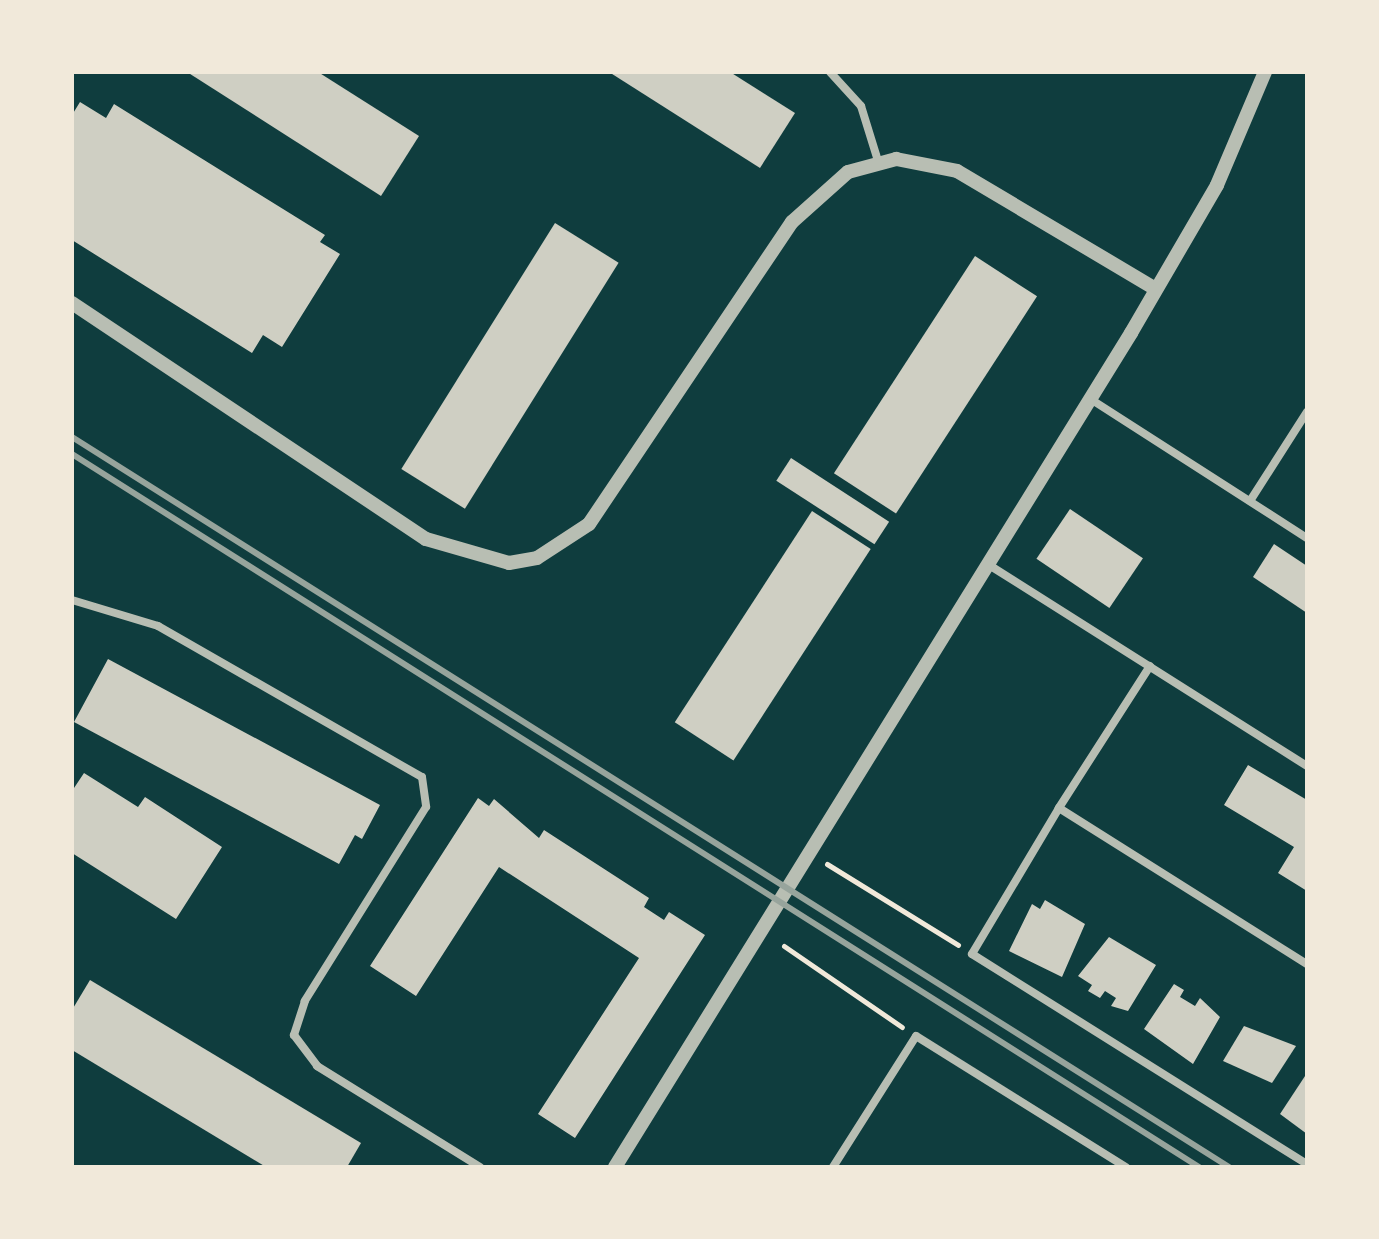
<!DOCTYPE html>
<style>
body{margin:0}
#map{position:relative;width:1379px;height:1239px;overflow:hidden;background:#0f3d3e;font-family:"Space Grotesk",sans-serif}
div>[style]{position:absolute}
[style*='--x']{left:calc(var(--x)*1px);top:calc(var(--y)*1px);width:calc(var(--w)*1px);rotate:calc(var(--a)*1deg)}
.building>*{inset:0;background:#cfcfc3;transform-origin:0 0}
.path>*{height:5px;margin:-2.5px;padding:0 2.5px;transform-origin:2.5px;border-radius:2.5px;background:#f1e9da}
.minor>*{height:8px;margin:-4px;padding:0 4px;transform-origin:4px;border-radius:4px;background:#b8beb3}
.tertiary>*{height:14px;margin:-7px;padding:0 7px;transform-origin:7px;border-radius:7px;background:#b8beb3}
.rail>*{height:6px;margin:-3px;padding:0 3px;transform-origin:3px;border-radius:3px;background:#97a49c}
span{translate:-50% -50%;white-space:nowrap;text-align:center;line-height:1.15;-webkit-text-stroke:8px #f1e9da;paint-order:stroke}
.frame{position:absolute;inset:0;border:74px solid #f1e9da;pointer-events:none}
</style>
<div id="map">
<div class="building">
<div style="clip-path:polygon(187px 72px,318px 72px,419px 136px,381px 196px)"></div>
<div style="clip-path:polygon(609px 72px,730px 72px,795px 113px,760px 168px)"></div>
<div style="clip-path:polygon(80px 102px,106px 118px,114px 104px,325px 235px,320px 242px,340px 254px,282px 347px,263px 335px,252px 353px,72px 240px,72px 115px)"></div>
<div style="left:555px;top:223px;width:75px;height:290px;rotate:32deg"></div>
<div style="left:975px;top:256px;width:74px;height:259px;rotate:33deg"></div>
<div style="left:791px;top:458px;width:117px;height:27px;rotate:33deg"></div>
<div style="left:1070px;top:509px;width:88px;height:60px;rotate:34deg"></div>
<div style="left:812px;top:511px;width:70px;height:252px;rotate:33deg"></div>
<div style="clip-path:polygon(1274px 544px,1307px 566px,1307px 613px,1253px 577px)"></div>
<div style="clip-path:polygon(108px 659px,380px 805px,362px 839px,355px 835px,339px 864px,74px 722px)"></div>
<div style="clip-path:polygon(1248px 765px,1307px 800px,1307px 891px,1278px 873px,1294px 847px,1224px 805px)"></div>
<div style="clip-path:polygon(84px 773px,138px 807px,145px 797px,222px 847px,176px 919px,72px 853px,72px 791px)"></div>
<div style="clip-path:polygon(478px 798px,489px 806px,494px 799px,539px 838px,544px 830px,649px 898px,644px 907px,664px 920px,669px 912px,705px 935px,575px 1138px,538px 1114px,639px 958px,499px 867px,416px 996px,370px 966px)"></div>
<div style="clip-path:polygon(1045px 900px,1085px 924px,1062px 977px,1009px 951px,1032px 904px,1040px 909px)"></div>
<div style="clip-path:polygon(1109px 937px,1156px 965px,1128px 1011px,1111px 1006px,1116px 998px,1105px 991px,1100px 998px,1088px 991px,1092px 985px,1078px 976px)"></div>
<div style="clip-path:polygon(90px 980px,361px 1143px,347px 1167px,266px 1167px,72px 1050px,72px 1010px)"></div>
<div style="clip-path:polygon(1174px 984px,1184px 990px,1180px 997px,1195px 1006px,1200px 998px,1220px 1017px,1193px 1064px,1144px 1029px)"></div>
<div style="clip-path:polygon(1244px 1026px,1296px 1046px,1272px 1083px,1223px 1061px)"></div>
<div style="clip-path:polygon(1307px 1073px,1307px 1134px,1280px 1114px)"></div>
</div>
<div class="path">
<div style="--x:827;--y:864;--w:154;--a:31.7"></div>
<div style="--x:784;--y:946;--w:143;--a:34.5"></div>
</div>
<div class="minor">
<div style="--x:830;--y:72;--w:46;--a:47.6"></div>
<div style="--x:861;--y:106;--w:58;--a:72.8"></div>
<div style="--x:1092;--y:400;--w:255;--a:32.7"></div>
<div style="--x:1250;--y:501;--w:106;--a:-57.4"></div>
<div style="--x:989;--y:565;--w:376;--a:32.3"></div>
<div style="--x:72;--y:600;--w:90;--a:16.8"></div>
<div style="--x:158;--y:626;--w:304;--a:29.8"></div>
<div style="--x:422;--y:777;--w:30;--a:82"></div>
<div style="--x:426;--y:807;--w:229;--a:122"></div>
<div style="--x:305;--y:1001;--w:36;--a:108"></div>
<div style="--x:294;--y:1035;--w:39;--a:53"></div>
<div style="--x:317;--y:1066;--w:192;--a:31.8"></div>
<div style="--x:1150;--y:666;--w:169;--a:122.7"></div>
<div style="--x:1059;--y:808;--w:293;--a:32.2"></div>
<div style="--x:1059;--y:808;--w:170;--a:120.8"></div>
<div style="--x:972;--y:954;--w:395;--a:32.1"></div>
<div style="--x:833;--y:1167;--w:155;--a:-57.6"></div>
<div style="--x:916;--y:1036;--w:248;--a:32"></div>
</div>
<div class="tertiary">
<div style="--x:72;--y:303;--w:425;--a:33.7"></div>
<div style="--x:426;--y:539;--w:86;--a:16.1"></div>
<div style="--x:509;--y:563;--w:28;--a:-10"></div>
<div style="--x:537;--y:558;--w:62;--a:-33.2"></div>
<div style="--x:589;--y:524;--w:364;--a:-56.1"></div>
<div style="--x:792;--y:222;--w:75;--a:-41.8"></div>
<div style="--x:848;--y:172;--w:50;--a:-15.2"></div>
<div style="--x:896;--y:159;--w:62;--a:11.1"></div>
<div style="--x:957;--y:171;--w:231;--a:30.7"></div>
<div style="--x:615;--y:1167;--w:981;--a:-58.25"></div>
<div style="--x:1131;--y:333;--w:171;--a:-59.8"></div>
<div style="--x:1217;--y:185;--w:123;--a:-67"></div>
</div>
<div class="rail">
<div style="--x:72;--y:437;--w:1368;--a:32.25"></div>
<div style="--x:72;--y:454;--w:1334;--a:32.32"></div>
</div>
<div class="frame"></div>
</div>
